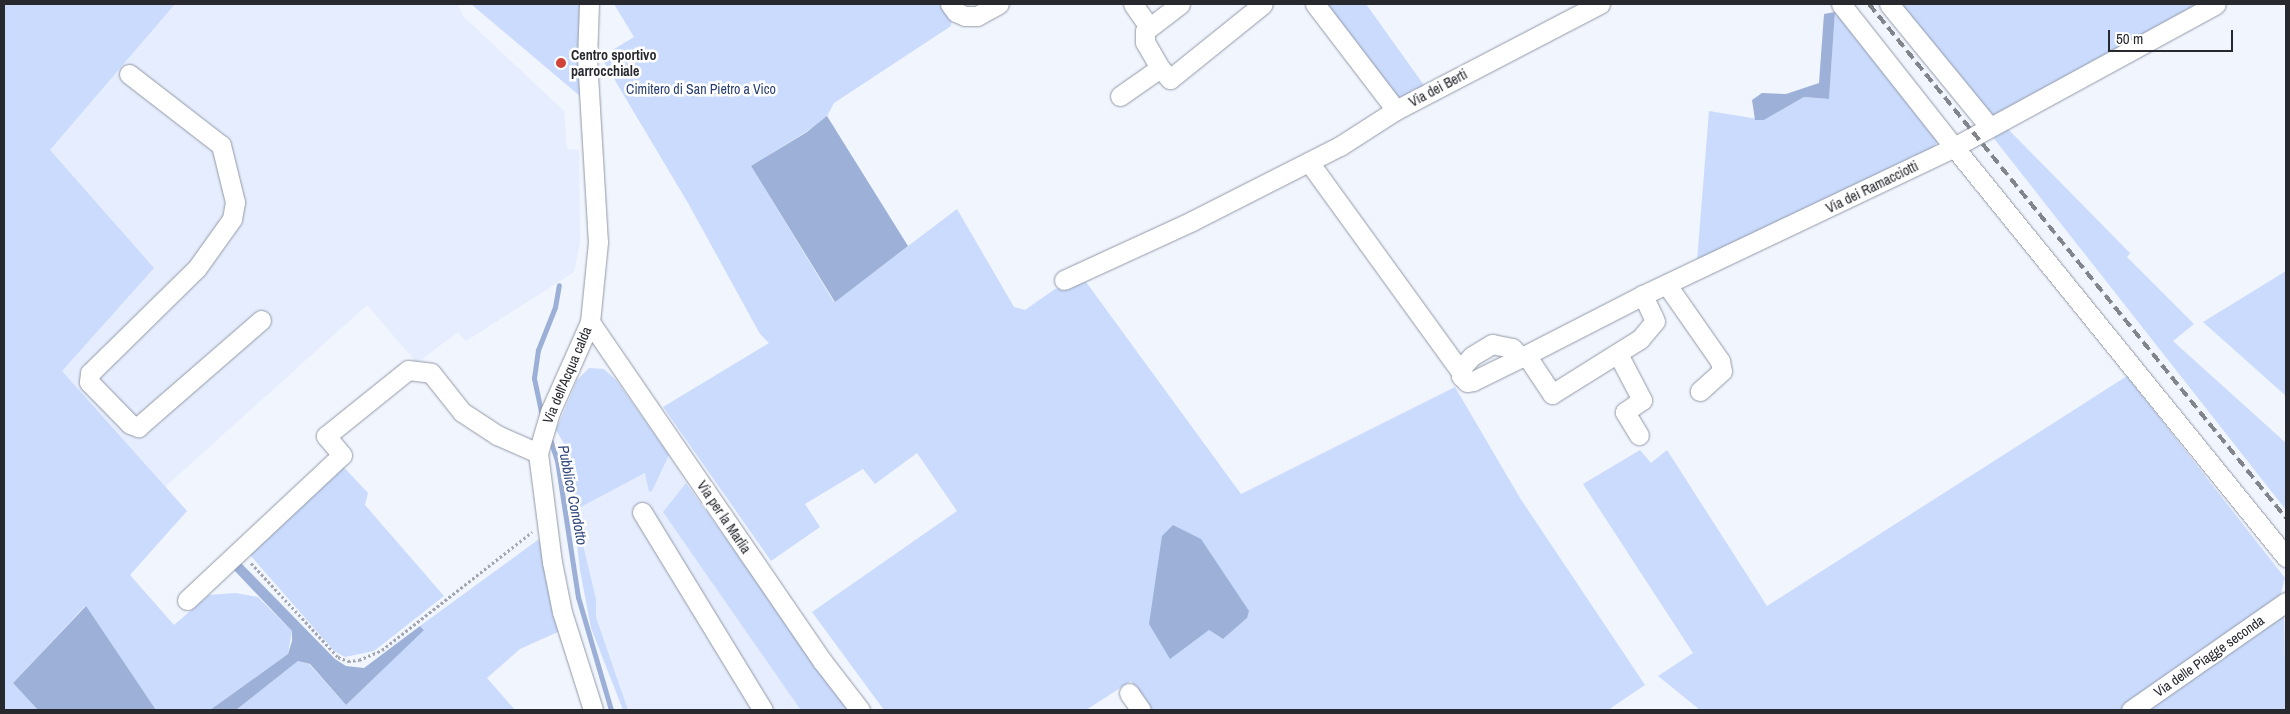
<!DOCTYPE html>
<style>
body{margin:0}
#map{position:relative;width:2290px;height:714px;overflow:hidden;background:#f1f5fe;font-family:"Archivo Narrow",sans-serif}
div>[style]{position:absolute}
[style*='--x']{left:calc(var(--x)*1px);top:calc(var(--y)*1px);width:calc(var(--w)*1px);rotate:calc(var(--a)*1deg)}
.built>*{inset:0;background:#e5edfe}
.green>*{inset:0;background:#cadbfd}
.forest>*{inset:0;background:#9cb0d8}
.stream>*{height:5px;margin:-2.5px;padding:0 2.5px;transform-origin:2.5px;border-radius:2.5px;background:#9bafd7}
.path>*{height:3px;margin-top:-1.5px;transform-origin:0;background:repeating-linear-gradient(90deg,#a4a7af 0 2.5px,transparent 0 5px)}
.roads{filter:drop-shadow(0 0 1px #9299a6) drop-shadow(0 0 1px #9299a6)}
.minor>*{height:19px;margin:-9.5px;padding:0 9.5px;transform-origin:9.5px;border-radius:9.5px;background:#fff}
.rail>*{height:4px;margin-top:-2px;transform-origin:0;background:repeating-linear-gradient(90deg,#82858c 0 10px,transparent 0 15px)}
.dots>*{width:14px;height:14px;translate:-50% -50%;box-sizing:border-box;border:2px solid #fff;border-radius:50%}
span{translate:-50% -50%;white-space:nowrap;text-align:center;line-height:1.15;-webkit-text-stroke:5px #fff;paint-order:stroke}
.poi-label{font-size:14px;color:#27292f;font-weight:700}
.left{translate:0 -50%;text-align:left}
.street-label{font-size:14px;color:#27292f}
.park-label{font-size:14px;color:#273e71}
.water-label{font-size:15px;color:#30477b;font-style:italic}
.frame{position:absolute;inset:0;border:5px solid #27292f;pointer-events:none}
.scale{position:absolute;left:2108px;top:30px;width:125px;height:22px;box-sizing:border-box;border:2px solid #27292f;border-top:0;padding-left:6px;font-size:15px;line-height:18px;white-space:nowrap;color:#27292f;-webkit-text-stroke:4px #fff;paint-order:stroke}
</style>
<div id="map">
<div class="built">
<div style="clip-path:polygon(175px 4px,458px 4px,463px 16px,564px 111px,567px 149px,579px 150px,580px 243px,574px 272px,466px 341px,458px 332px,417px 363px,367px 305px,165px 487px,62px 371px,50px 150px)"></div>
<div style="clip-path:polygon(669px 455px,686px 483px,664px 512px,803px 710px,628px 710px,596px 617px,596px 599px,580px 532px,579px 508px,646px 473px,649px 492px,652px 491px)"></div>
</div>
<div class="green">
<div style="clip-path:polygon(4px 4px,175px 4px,50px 150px,154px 268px,62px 371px,187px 511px,130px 575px,174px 625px,209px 595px,236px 593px,258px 597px,292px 631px,288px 654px,210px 710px,156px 710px,85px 606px,13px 683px,38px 710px,4px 710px)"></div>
<div style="clip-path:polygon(471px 4px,581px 4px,580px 96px)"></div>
<div style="clip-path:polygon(evenodd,614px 4px,941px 4px,952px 18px,951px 26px,834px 103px,825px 120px,751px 166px,834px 302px,957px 209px,1014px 307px,1025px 310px,1055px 289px,1086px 282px,1241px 494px,1455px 387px,1520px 498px,1645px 685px,1608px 710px,1151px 710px,1131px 681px,1086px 710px,884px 710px,812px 612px,957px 511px,917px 453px,875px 484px,863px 469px,805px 504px,820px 527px,771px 561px,663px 407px,769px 343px,760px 334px,688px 203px,601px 57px,634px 37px,614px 4px,1247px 618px,1223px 639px,1209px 630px,1247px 618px)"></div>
<div style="clip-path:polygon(1322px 4px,1366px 4px,1426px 88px,1410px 97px,1398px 98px)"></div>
<div style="clip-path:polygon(1901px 4px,2204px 4px,1993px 120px)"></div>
<div style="clip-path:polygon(1835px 12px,1938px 141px,1932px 150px,1697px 261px,1709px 111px,1764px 120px,1804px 97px,1829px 99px)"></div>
<div style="clip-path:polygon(2006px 127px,2130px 253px,2127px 257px,2194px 324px,2173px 341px,2286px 443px,2286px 510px,1992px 136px)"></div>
<div style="clip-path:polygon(2286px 271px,2286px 396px,2203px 322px)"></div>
<div style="clip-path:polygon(589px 368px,604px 369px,617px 381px,669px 455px,652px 491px,649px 492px,645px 473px,579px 508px,580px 532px,596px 599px,596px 617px,628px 710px,623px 710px,591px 628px,580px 570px,566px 447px,556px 430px,577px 380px)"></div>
<div style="clip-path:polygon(2127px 376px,2285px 578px,2280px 597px,2120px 710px,1700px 710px,1658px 676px,1693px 653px,1583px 484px,1640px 450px,1651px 463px,1667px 450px,1767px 606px)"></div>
<div style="clip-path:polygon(336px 459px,368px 493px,365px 505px,444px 596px,374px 651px,345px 657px,334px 651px,243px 547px)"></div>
<div style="clip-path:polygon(686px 483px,849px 710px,800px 709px,663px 512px)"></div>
<div style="clip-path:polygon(539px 539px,560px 631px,520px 649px,487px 678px,515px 710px,236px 710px,298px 661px,309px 664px,346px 705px,424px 629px,420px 626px)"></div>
<div style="clip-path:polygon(2284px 612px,2286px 710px,2147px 710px)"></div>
</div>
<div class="forest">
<div style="clip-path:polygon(1835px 12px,1829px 99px,1804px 97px,1764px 120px,1755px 120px,1752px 100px,1762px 93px,1786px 94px,1819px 83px,1824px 14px)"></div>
<div style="clip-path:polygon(827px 116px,908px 246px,835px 302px,751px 166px,807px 132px)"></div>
<div style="clip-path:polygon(1173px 525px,1201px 539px,1249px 611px,1247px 618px,1223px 639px,1209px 630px,1170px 659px,1149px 624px,1162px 536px)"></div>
<div style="clip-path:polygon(241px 563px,335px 659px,346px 666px,364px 668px,420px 626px,424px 630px,346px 705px,310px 664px,298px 661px,236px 710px,210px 710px,288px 654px,292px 641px,292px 631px,233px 569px)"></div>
<div style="clip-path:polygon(86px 606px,156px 710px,38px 710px,13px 683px)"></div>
</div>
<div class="stream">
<div style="--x:542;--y:416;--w:39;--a:-102"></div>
<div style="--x:534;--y:378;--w:28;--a:-82"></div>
<div style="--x:538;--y:350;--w:46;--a:-68.4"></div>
<div style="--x:555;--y:307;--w:22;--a:-80"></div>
<div style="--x:549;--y:436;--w:25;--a:72"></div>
<div style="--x:557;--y:460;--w:139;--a:81.3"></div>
<div style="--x:578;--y:597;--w:118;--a:73.7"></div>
</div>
<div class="path">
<div style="--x:251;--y:563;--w:128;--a:47.2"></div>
<div style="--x:338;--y:657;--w:11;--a:22"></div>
<div style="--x:348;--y:661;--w:11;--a:-5"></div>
<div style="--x:359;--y:660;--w:25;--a:-23"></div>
<div style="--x:382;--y:650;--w:191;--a:-38.2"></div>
</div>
<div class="roads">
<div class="minor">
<div style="--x:589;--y:4;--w:54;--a:92.1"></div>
<div style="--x:587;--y:58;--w:184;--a:86.6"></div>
<div style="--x:598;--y:242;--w:80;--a:95.7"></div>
<div style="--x:590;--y:322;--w:98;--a:114"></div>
<div style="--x:550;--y:412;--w:43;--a:106.3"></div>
<div style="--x:538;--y:453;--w:110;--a:82.7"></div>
<div style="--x:552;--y:562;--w:51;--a:78.7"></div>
<div style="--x:562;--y:612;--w:103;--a:72.4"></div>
<div style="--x:950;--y:4;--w:10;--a:53"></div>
<div style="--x:956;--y:12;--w:10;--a:24"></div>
<div style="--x:965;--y:16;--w:12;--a:0"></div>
<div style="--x:977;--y:16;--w:25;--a:-29"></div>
<div style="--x:1133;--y:4;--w:28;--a:55"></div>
<div style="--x:1315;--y:4;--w:133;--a:52.6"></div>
<div style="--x:1396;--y:110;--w:230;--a:-27.5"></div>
<div style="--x:1841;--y:4;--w:182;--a:51.7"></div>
<div style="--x:1954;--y:147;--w:528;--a:51"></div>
<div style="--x:1889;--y:4;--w:158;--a:50.7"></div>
<div style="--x:1160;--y:68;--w:30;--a:-120"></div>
<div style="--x:1145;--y:42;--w:11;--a:-90"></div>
<div style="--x:1145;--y:31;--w:44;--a:-37.6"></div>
<div style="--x:129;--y:74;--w:116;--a:37.7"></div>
<div style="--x:221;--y:145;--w:59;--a:76.2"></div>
<div style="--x:235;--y:202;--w:17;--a:100"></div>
<div style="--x:232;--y:219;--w:60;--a:125.5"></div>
<div style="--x:197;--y:268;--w:150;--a:135.5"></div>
<div style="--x:90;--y:373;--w:9;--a:96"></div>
<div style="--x:89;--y:382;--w:59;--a:45.7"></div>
<div style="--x:130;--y:424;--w:9;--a:21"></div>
<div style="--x:138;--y:427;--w:163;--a:-41"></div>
<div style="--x:1120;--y:96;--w:49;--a:-35"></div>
<div style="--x:1160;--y:68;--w:15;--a:48"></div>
<div style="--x:1170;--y:79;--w:119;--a:-38.9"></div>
<div style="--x:1309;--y:162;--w:259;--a:54.1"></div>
<div style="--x:1064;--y:280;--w:141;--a:-24.7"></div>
<div style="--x:1192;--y:221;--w:166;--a:-26.9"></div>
<div style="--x:1340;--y:146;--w:67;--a:-32.7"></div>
<div style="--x:1667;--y:285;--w:93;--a:55.1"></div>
<div style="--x:1720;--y:361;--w:10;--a:79"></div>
<div style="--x:1722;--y:371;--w:30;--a:138"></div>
<div style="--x:590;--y:322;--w:412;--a:55.6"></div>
<div style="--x:823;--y:662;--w:61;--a:52.4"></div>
<div style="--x:1618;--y:354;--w:52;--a:62.4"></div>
<div style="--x:1642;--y:400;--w:21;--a:145"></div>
<div style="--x:1625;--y:412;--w:27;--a:59"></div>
<div style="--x:1526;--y:355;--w:47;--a:56.3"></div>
<div style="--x:1552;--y:394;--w:104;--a:-32"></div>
<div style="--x:1640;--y:339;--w:23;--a:-50"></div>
<div style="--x:1655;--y:321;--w:29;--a:-115"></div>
<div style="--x:1521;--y:357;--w:13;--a:-135"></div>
<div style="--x:1512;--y:348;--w:20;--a:-169"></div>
<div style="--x:1492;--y:344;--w:23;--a:149"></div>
<div style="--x:1472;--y:356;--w:15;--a:132"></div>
<div style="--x:1462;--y:367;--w:9;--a:96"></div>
<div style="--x:1461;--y:376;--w:8;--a:45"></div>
<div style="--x:1467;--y:382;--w:6;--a:-9"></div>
<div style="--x:1473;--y:381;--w:59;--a:-26.1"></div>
<div style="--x:1526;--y:355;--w:131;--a:-27.1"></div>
<div style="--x:1643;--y:295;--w:344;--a:-25.4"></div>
<div style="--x:1954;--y:147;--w:298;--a:-28.6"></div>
<div style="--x:642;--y:512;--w:232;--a:58.6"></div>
<div style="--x:187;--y:600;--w:212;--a:-43.1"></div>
<div style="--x:342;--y:455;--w:25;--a:-130"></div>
<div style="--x:326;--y:436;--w:105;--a:-38.8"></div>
<div style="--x:408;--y:370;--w:23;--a:7"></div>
<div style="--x:431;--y:373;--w:50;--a:51.5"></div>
<div style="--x:462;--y:412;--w:42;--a:33.3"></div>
<div style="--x:497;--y:435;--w:45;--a:23.7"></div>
<div style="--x:1129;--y:693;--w:21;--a:55"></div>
<div style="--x:2131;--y:710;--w:189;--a:-34.9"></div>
</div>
</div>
<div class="rail">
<div style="--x:1869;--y:4;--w:662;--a:50.95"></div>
</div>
<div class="dots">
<div style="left:561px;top:63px;background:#d14339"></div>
</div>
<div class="poi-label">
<span class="left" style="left:571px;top:63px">Centro sportivo<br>parrocchiale</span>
</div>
<div class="street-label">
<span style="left:1438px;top:88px;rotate:-28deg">Via dei Berti</span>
<span style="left:1872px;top:187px;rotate:-26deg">Via dei Ramacciotti</span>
<span style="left:567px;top:375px;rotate:-67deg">Via dell'Acqua calda</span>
<span style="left:724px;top:517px;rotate:56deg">Via per la Marlia</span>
<span style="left:2209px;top:656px;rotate:-35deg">Via delle Piagge seconda</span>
</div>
<div class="park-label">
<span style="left:701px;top:89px">Cimitero di San Pietro a Vico</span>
</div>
<div class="water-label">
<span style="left:573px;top:495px;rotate:79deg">Pubblico Condotto</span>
</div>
<div class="frame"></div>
<div class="scale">50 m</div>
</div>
